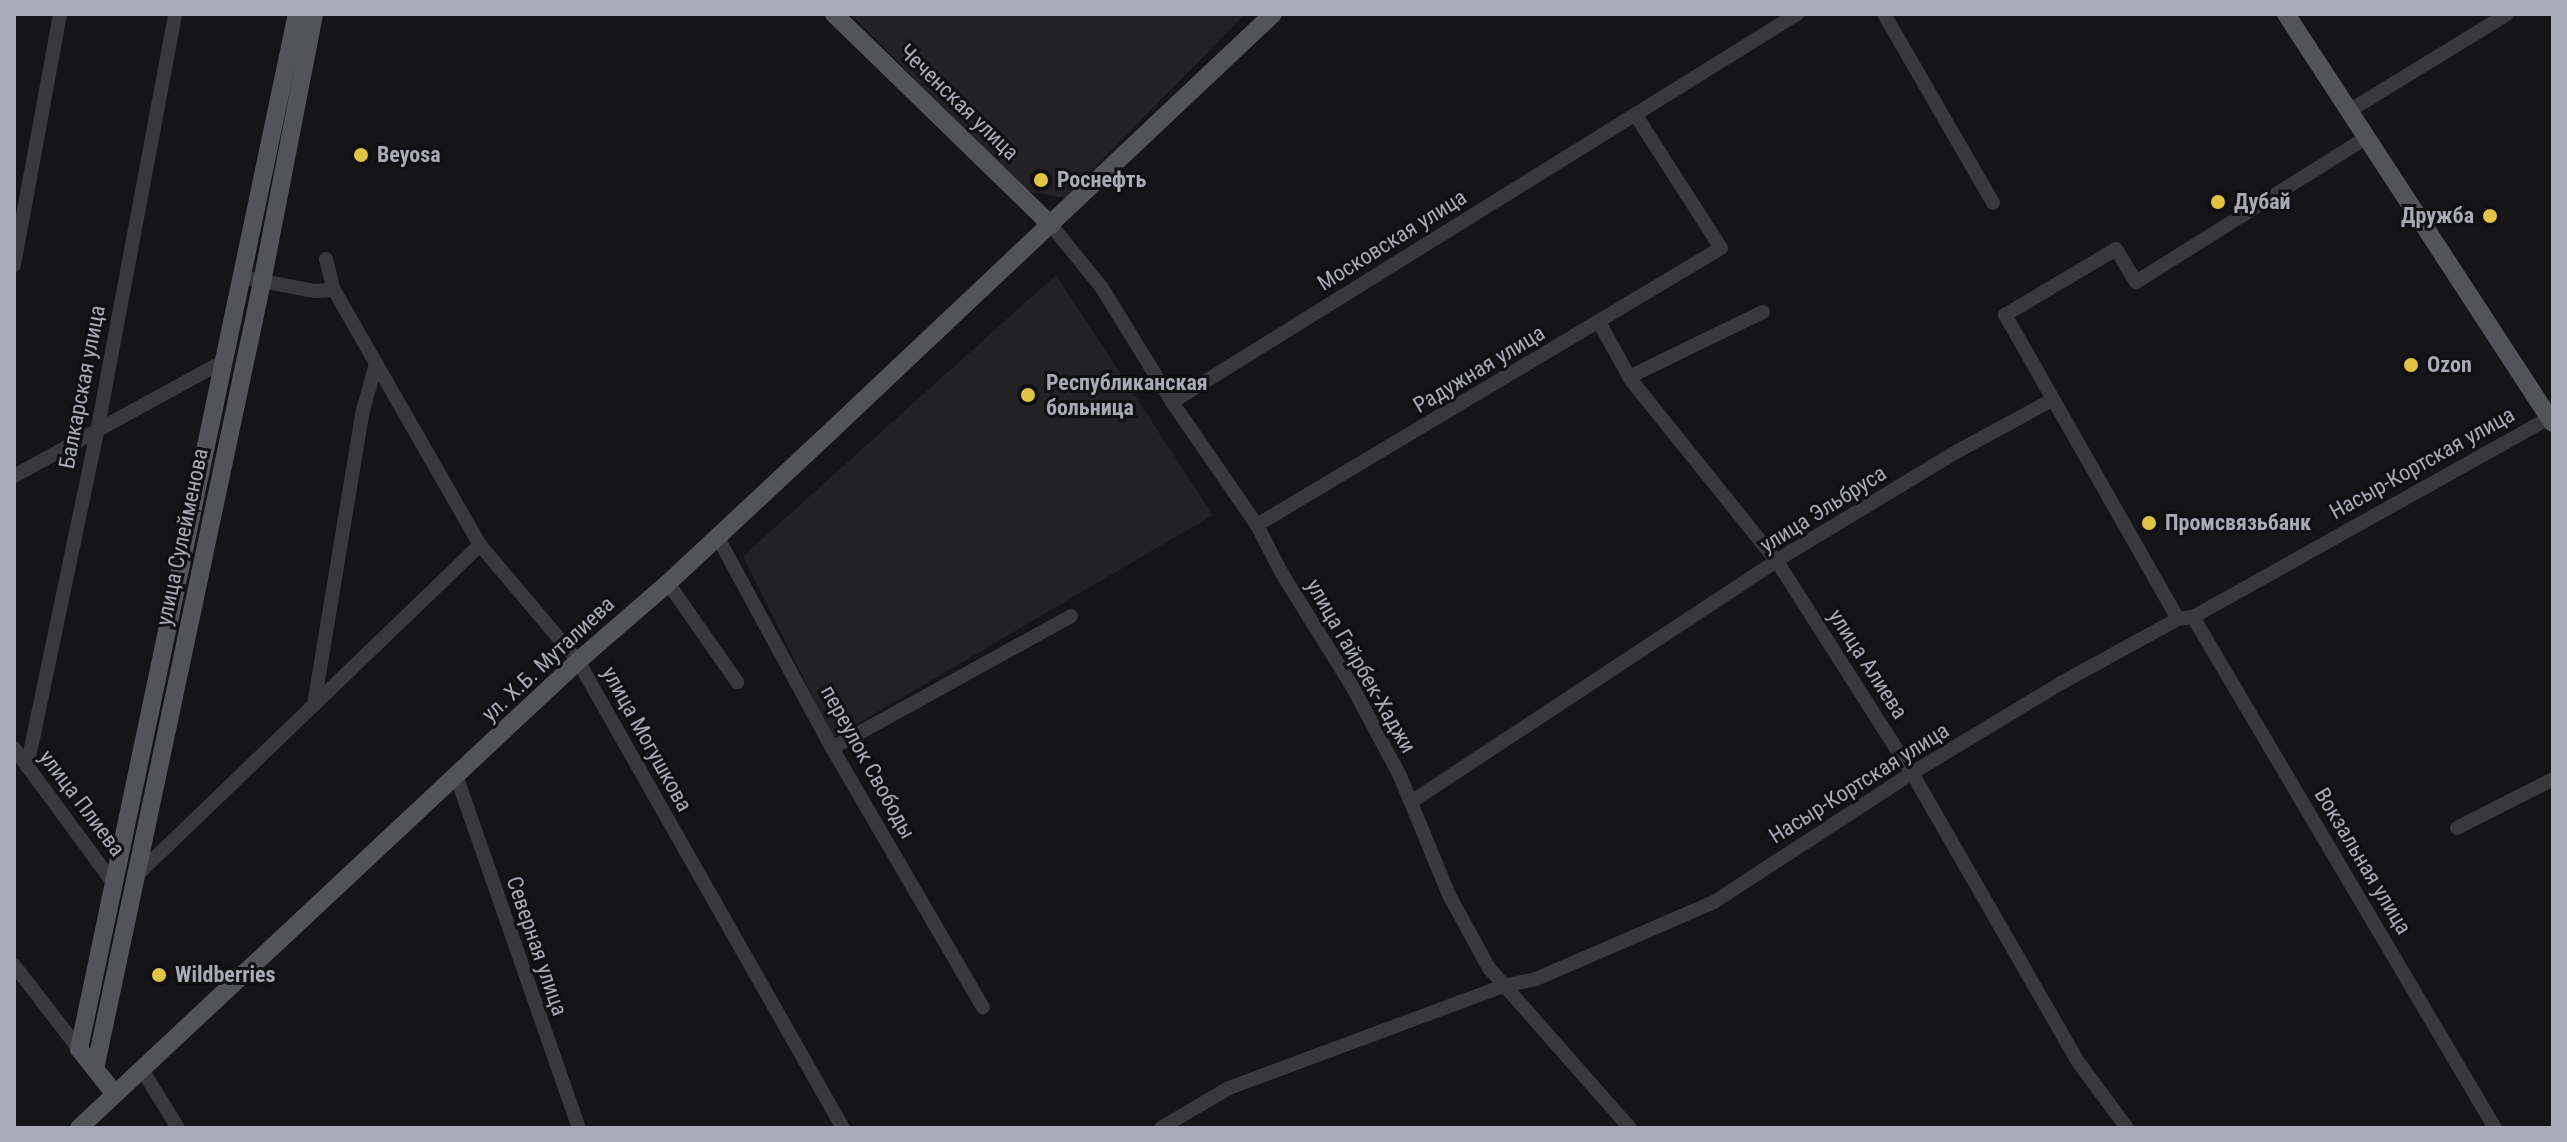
<!DOCTYPE html>
<meta charset="utf-8">
<style>
body{margin:0}
#map{position:relative;width:2567px;height:1142px;overflow:hidden;background:#151517;font-family:"Roboto Condensed",sans-serif}
div>[style]{position:absolute}
[style*='--x']{left:calc(var(--x)*1px);top:calc(var(--y)*1px);width:calc(var(--w)*1px);rotate:calc(var(--a)*1deg)}
.built>*{inset:0;background:#222124}
.minor>*{height:14px;margin:-7px;padding:0 7px;transform-origin:7px;border-radius:7px;background:#38383d}
.major>*{height:18px;margin:-9px;padding:0 9px;transform-origin:9px;border-radius:9px;background:#53535a}
.dots>*{width:22px;height:22px;translate:-50% -50%;box-sizing:border-box;border:4px solid #101012;border-radius:50%}
span{translate:-50% -50%;white-space:nowrap;text-align:center;line-height:1.15;-webkit-text-stroke:6px #101012;paint-order:stroke}
.street-label{font-size:22px;color:#a8aab6}
.poi-label{font-size:22px;color:#a8aab6;font-weight:700}
.left{translate:0 -50%;text-align:left}
.right{translate:-100% -50%;text-align:right}
.frame{position:absolute;inset:0;border:16px solid #a8aab6;pointer-events:none}
</style>
<div id="map">
<div class="built">
<div style="clip-path:polygon(850px 14px,1245px 14px,1065px 198px,1026px 191px)"></div>
<div style="clip-path:polygon(1056px 275px,1213px 515px,833px 738px,743px 556px)"></div>
</div>
<div class="minor">
<div style="--x:1884;--y:14;--w:218;--a:60"></div>
<div style="--x:2349;--y:111;--w:185;--a:-31.5"></div>
<div style="--x:1051;--y:225;--w:81;--a:51"></div>
<div style="--x:1102;--y:288;--w:134;--a:58.4"></div>
<div style="--x:1172;--y:402;--w:150;--a:55.4"></div>
<div style="--x:1257;--y:525;--w:53;--a:62.9"></div>
<div style="--x:1281;--y:572;--w:134;--a:58.1"></div>
<div style="--x:1352;--y:686;--w:102;--a:61.9"></div>
<div style="--x:1400;--y:776;--w:129;--a:67.6"></div>
<div style="--x:1449;--y:895;--w:83;--a:61.3"></div>
<div style="--x:1489;--y:968;--w:213;--a:48.6"></div>
<div style="--x:326;--y:259;--w:32;--a:76"></div>
<div style="--x:334;--y:290;--w:294;--a:60.2"></div>
<div style="--x:480;--y:545;--w:152;--a:49.8"></div>
<div style="--x:578;--y:661;--w:537;--a:60.43"></div>
<div style="--x:14;--y:265;--w:255;--a:-79.6"></div>
<div style="--x:241;--y:277;--w:74;--a:10.9"></div>
<div style="--x:314;--y:291;--w:20;--a:-3"></div>
<div style="--x:1599;--y:322;--w:66;--a:61.1"></div>
<div style="--x:1631;--y:380;--w:235;--a:51.2"></div>
<div style="--x:1778;--y:563;--w:249;--a:57.5"></div>
<div style="--x:1912;--y:773;--w:335;--a:60.1"></div>
<div style="--x:2079;--y:1063;--w:81;--a:53.6"></div>
<div style="--x:1629;--y:377;--w:149;--a:-25.9"></div>
<div style="--x:1172;--y:402;--w:736;--a:-31.83"></div>
<div style="--x:14;--y:476;--w:239;--a:-28.7"></div>
<div style="--x:1257;--y:525;--w:540;--a:-30.84"></div>
<div style="--x:1721;--y:248;--w:159;--a:-122.7"></div>
<div style="--x:717;--y:536;--w:241;--a:61.5"></div>
<div style="--x:832;--y:748;--w:300;--a:59.8"></div>
<div style="--x:668;--y:583;--w:121;--a:55.1"></div>
<div style="--x:2193;--y:617;--w:594;--a:59.42"></div>
<div style="--x:2178;--y:619;--w:350;--a:-119.6"></div>
<div style="--x:2005;--y:315;--w:129;--a:-30.7"></div>
<div style="--x:2116;--y:249;--w:39;--a:59"></div>
<div style="--x:2136;--y:282;--w:271;--a:-32.1"></div>
<div style="--x:314;--y:705;--w:299;--a:-80.6"></div>
<div style="--x:363;--y:410;--w:48;--a:-74.2"></div>
<div style="--x:14;--y:748;--w:169;--a:53.7"></div>
<div style="--x:832;--y:748;--w:273;--a:-28.9"></div>
<div style="--x:27;--y:767;--w:342;--a:-78.2"></div>
<div style="--x:97;--y:432;--w:425;--a:-79.4"></div>
<div style="--x:457;--y:778;--w:371;--a:70.8"></div>
<div style="--x:1411;--y:802;--w:456;--a:-33.4"></div>
<div style="--x:1792;--y:551;--w:194;--a:-31.1"></div>
<div style="--x:1958;--y:451;--w:107;--a:-28.5"></div>
<div style="--x:2457;--y:828;--w:108;--a:-27"></div>
<div style="--x:135;--y:877;--w:479;--a:-43.9"></div>
<div style="--x:14;--y:965;--w:106;--a:52.3"></div>
<div style="--x:141;--y:1068;--w:70;--a:58.3"></div>
<div style="--x:1161;--y:1128;--w:79;--a:-30.5"></div>
<div style="--x:1229;--y:1088;--w:292;--a:-20.4"></div>
<div style="--x:1503;--y:986;--w:34;--a:-12"></div>
<div style="--x:1536;--y:979;--w:194;--a:-23.4"></div>
<div style="--x:1714;--y:902;--w:236;--a:-33.1"></div>
<div style="--x:1912;--y:773;--w:174;--a:-31.1"></div>
<div style="--x:2061;--y:683;--w:133;--a:-28.7"></div>
<div style="--x:2178;--y:619;--w:15;--a:-8"></div>
<div style="--x:2193;--y:617;--w:412;--a:-29.2"></div>
</div>
<div class="major">
<div style="--x:834;--y:14;--w:303;--a:44.2"></div>
<div style="--x:2286;--y:14;--w:488;--a:56.9"></div>
<div style="--x:95;--y:1069;--w:805;--a:-78.02"></div>
<div style="--x:262;--y:282;--w:273;--a:-79"></div>
<div style="--x:115;--y:1094;--w:58;--a:-128.7"></div>
<div style="--x:79;--y:1049;--w:1058;--a:-78.11"></div>
<div style="--x:79;--y:1128;--w:683;--a:-43.1"></div>
<div style="--x:578;--y:661;--w:119;--a:-40.9"></div>
<div style="--x:668;--y:583;--w:226;--a:-43"></div>
<div style="--x:833;--y:429;--w:605;--a:-43.33"></div>
</div>
<div class="dots">
<div style="left:361px;top:155px;background:#e1c443"></div>
<div style="left:1041px;top:180px;background:#e1c443"></div>
<div style="left:2218px;top:202px;background:#e1c443"></div>
<div style="left:2490px;top:216px;background:#e1c443"></div>
<div style="left:2411px;top:365px;background:#e1c443"></div>
<div style="left:1028px;top:395px;background:#e1c443"></div>
<div style="left:2149px;top:523px;background:#e1c443"></div>
<div style="left:159px;top:975px;background:#e1c443"></div>
</div>
<div class="street-label">
<span style="left:959px;top:102px;rotate:44deg">Чеченская улица</span>
<span style="left:1392px;top:240px;rotate:-32deg">Московская улица</span>
<span style="left:1479px;top:369px;rotate:-31deg">Радужная улица</span>
<span style="left:82px;top:387px;rotate:-79deg">Балкарская улица</span>
<span style="left:2422px;top:463px;rotate:-29deg">Насыр-Кортская улица</span>
<span style="left:1823px;top:509px;rotate:-32deg">улица Эльбруса</span>
<span style="left:182px;top:537px;rotate:-78deg">улица Сулейменова</span>
<span style="left:548px;top:659px;rotate:-43deg">ул. Х.Б. Муталиева</span>
<span style="left:1868px;top:664px;rotate:57deg">улица Алиева</span>
<span style="left:1361px;top:666px;rotate:60deg">улица Гайрбек-Хаджи</span>
<span style="left:647px;top:739px;rotate:61deg">улица Могушкова</span>
<span style="left:868px;top:762px;rotate:61deg">переулок Свободы</span>
<span style="left:1859px;top:783px;rotate:-32deg">Насыр-Кортская улица</span>
<span style="left:82px;top:803px;rotate:53deg">улица Плиева</span>
<span style="left:2363px;top:861px;rotate:59deg">Вокзальная улица</span>
<span style="left:537px;top:946px;rotate:71deg">Северная улица</span>
</div>
<div class="poi-label">
<span class="left" style="left:377px;top:155px">Beyosa</span>
<span class="left" style="left:1057px;top:180px">Роснефть</span>
<span class="left" style="left:2234px;top:202px">Дубай</span>
<span class="right" style="left:2474px;top:216px">Дружба</span>
<span class="left" style="left:2427px;top:365px">Ozon</span>
<span class="left" style="left:1046px;top:395px">Республиканская<br>больница</span>
<span class="left" style="left:2165px;top:523px">Промсвязьбанк</span>
<span class="left" style="left:175px;top:975px">Wildberries</span>
</div>
<div class="frame"></div>
</div>
